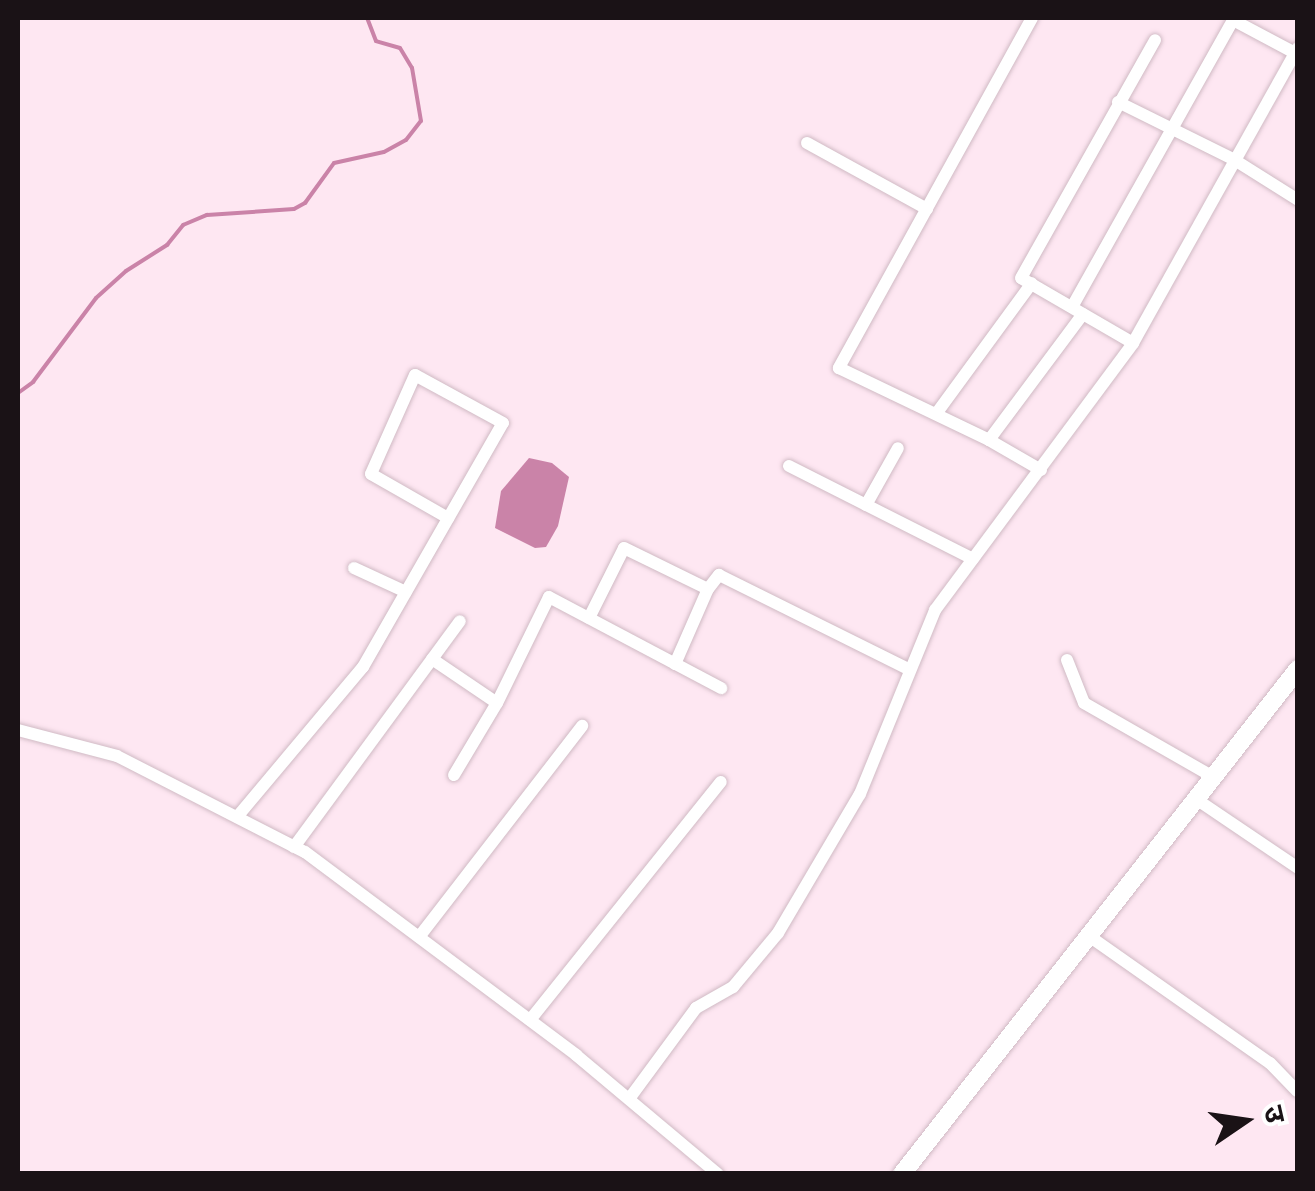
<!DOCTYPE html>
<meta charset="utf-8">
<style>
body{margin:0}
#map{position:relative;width:1315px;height:1191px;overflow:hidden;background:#fee7f2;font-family:"DejaVu Sans","Noto Sans Devanagari",sans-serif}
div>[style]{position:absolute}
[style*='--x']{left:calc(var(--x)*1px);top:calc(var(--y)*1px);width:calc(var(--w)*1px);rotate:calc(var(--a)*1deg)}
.water>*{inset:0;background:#ca83a8}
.stream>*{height:4px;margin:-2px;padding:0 2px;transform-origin:2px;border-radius:2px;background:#ca83a8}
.roads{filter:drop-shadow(0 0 2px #d0bac4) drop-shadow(0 0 2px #d0bac4)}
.street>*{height:12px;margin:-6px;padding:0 6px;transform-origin:6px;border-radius:6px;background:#fff}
.secondary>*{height:18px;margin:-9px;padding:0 9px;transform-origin:9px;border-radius:9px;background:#fff}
span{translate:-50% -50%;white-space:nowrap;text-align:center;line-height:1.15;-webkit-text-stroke:10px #fff;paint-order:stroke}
.frame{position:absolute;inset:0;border:20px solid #1a1216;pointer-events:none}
.north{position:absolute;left:1195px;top:1071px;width:100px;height:100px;-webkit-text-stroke:8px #fff;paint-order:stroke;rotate:77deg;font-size:28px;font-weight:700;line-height:40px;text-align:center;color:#1a1216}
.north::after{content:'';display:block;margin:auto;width:35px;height:45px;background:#1a1216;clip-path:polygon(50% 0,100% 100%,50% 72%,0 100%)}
</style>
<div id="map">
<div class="water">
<div style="clip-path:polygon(529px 458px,552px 463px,569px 477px,558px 526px,546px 547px,535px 548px,495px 528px,501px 491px)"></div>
</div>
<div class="stream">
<div style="--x:18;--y:393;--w:19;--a:-36"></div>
<div style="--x:33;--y:382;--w:105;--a:-53.1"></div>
<div style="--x:96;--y:298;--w:40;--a:-42"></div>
<div style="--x:126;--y:271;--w:49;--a:-32.4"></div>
<div style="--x:167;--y:245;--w:26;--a:-51"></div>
<div style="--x:183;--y:225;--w:26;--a:-23"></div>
<div style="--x:207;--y:215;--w:87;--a:-3.9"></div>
<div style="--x:294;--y:209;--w:13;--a:-29"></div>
<div style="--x:305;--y:203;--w:49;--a:-54.1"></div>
<div style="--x:334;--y:163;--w:51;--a:-12.4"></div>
<div style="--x:384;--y:152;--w:25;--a:-29"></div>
<div style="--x:406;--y:140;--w:24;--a:-52"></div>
<div style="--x:421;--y:121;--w:54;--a:-99.6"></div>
<div style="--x:412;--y:68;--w:23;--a:-121"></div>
<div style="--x:400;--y:48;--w:25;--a:-164"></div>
<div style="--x:376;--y:41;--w:25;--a:-111"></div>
</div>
<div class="roads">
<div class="street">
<div style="--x:1032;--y:18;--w:400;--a:118.9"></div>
<div style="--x:839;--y:368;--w:166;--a:25.6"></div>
<div style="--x:989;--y:440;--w:60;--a:30"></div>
<div style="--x:1118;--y:102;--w:128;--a:26.4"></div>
<div style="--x:1233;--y:159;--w:77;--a:32.2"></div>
<div style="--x:807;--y:143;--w:137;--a:28.8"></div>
<div style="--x:1072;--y:307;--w:329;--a:-60.7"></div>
<div style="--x:1233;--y:20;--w:70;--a:28"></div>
<div style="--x:1133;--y:343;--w:129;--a:-149.9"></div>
<div style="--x:1021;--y:278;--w:273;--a:-60.6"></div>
<div style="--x:936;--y:414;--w:162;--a:-53.8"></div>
<div style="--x:989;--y:440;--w:157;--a:-53.3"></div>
<div style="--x:789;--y:466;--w:206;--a:26.8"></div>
<div style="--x:866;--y:505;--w:65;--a:-60.7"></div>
<div style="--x:354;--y:568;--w:57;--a:24.8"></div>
<div style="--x:589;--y:618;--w:78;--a:-63.4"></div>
<div style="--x:624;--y:548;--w:93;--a:26"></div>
<div style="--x:432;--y:659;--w:78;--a:34.1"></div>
<div style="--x:1067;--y:660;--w:46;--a:68.4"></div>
<div style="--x:1084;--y:703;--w:149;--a:29.8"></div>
<div style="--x:675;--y:664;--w:82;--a:-66.3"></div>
<div style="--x:708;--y:589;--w:18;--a:-52"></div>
<div style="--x:719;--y:575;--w:211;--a:26.4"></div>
<div style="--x:18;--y:730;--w:102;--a:14.7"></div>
<div style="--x:117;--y:756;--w:211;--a:27.1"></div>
<div style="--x:305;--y:852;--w:339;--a:36.8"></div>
<div style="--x:576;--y:1055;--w:185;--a:40"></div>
<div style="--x:454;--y:775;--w:84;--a:-59.2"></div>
<div style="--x:497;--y:703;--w:118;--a:-63.9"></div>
<div style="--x:549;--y:597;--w:195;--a:27.9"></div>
<div style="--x:1196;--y:799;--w:123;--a:34.1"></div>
<div style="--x:237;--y:817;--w:196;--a:-50"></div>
<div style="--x:363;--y:667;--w:281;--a:-60.2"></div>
<div style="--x:503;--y:423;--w:100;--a:-151.4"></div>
<div style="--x:415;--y:375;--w:108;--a:114"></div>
<div style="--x:371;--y:474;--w:89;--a:29.7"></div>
<div style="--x:294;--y:847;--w:280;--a:-53.7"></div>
<div style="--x:1089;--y:936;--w:221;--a:35.1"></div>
<div style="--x:1270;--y:1063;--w:39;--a:46"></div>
<div style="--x:419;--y:937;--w:267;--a:-52.3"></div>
<div style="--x:530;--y:1020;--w:305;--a:-51.3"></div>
<div style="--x:629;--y:1099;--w:113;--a:-53.6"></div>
<div style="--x:696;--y:1008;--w:43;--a:-29.6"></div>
<div style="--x:733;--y:987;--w:70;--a:-50.2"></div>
<div style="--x:778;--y:933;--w:161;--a:-59.5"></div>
<div style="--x:860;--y:794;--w:199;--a:-67.8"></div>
<div style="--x:935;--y:610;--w:332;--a:-53.4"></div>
<div style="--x:1133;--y:343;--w:338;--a:-60.8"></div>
</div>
<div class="secondary">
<div style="--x:902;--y:1174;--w:642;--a:-51.9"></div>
</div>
</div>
<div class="frame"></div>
<div class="north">उ</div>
</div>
